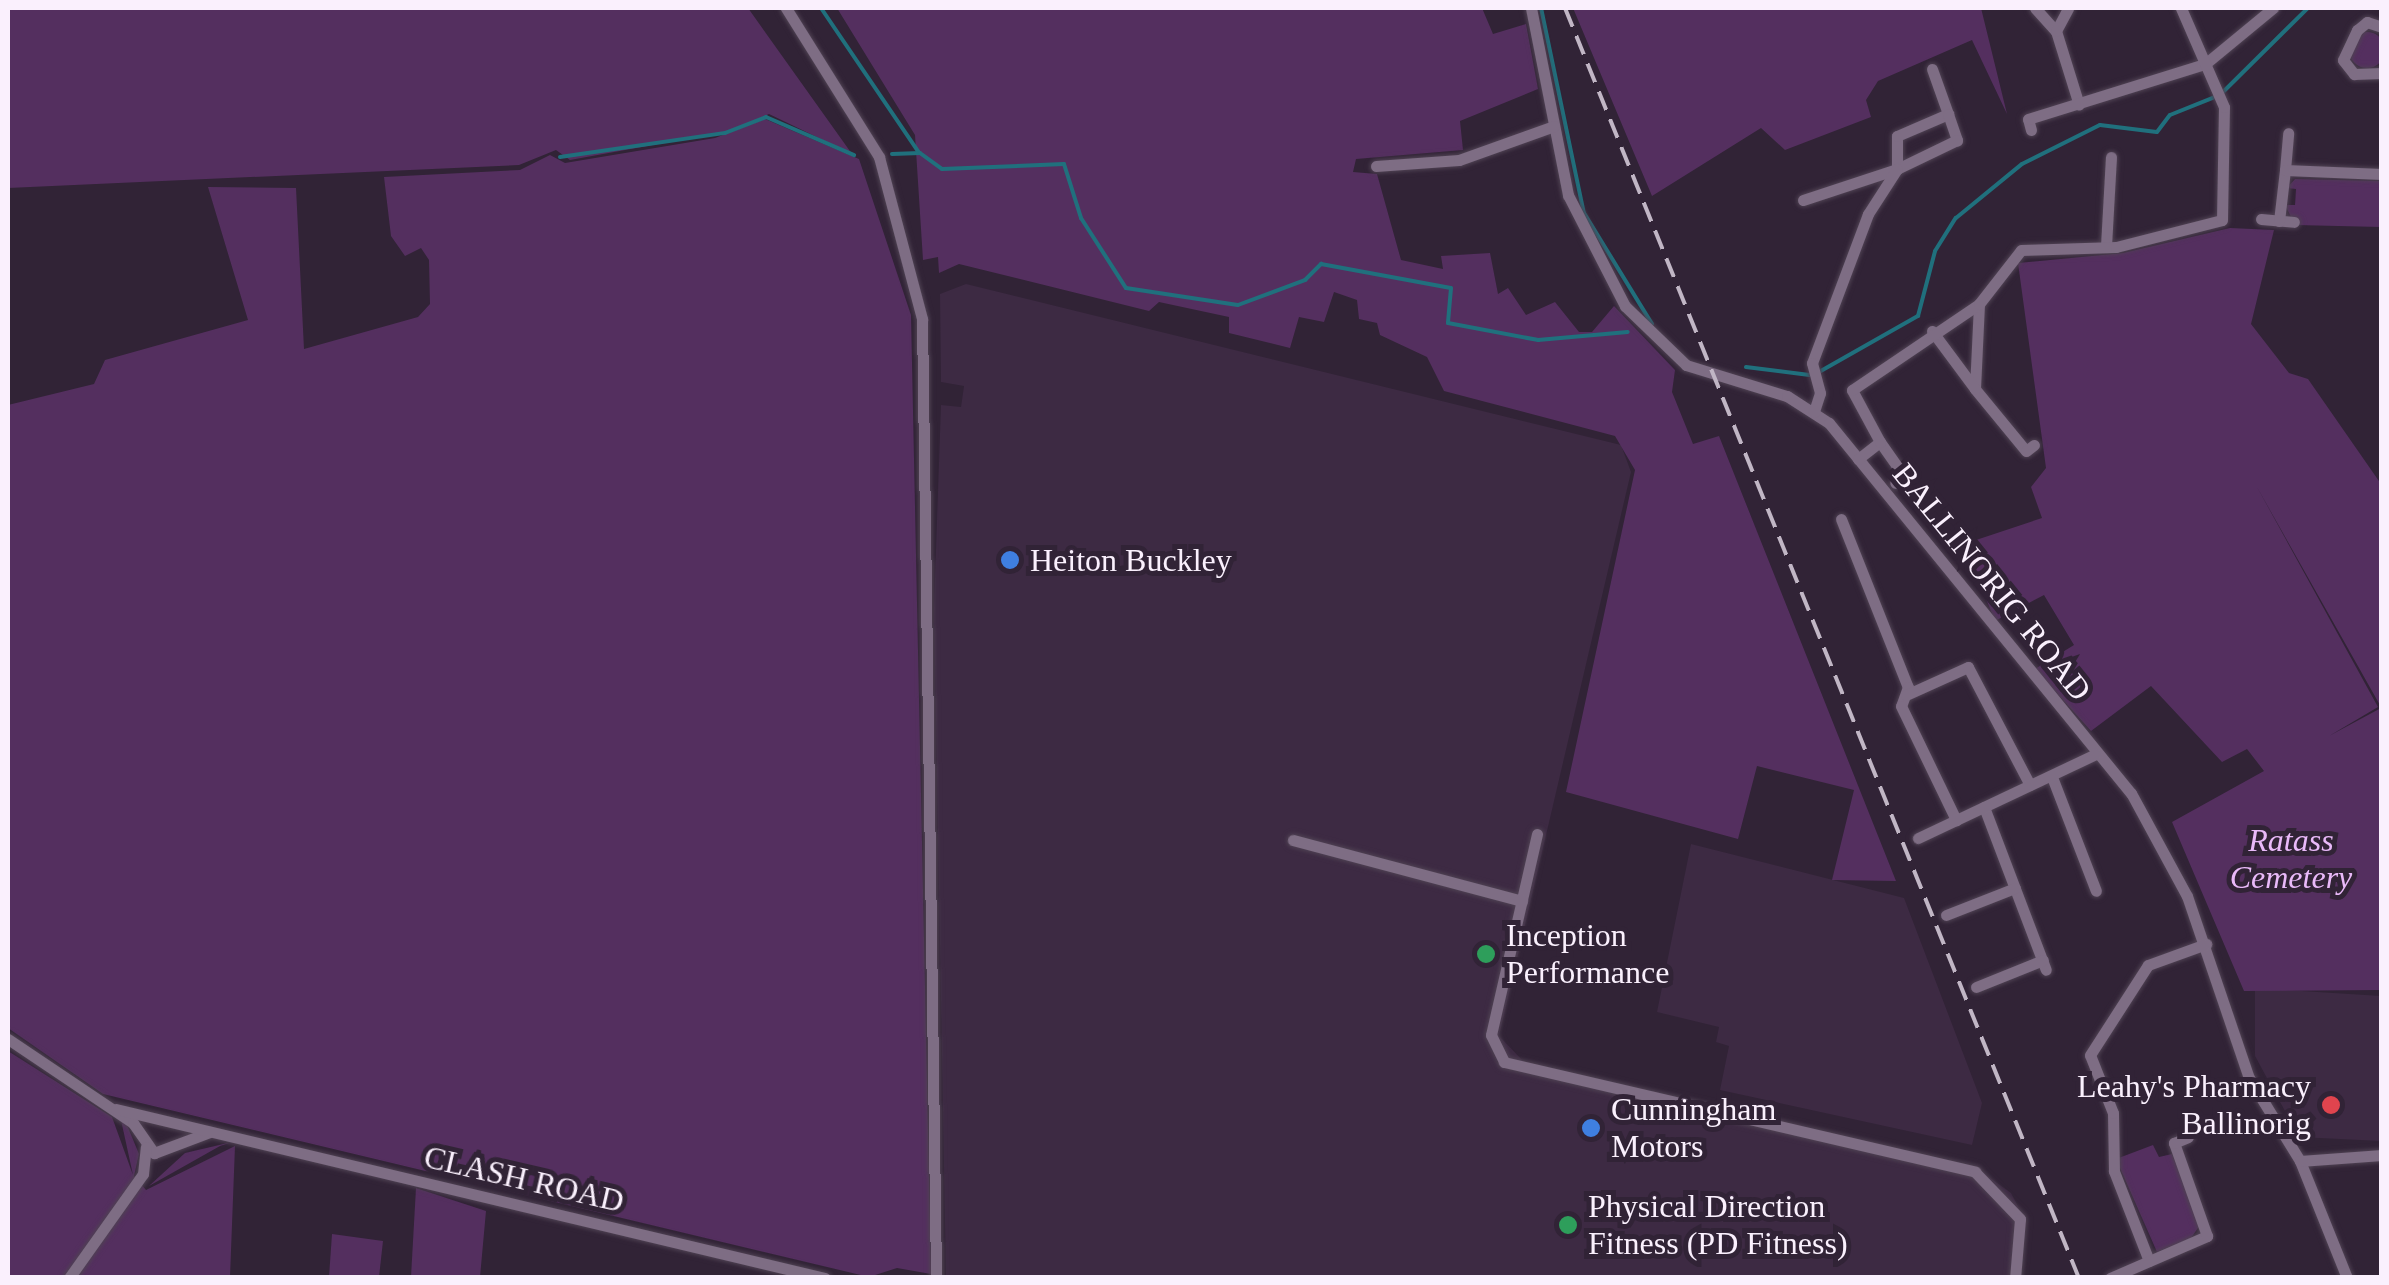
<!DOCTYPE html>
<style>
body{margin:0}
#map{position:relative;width:2389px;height:1285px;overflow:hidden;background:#312336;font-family:"Times New Roman",serif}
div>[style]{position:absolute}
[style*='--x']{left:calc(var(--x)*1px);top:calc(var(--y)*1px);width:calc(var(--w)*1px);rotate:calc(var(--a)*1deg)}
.built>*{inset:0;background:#3d2a43}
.green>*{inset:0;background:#542f5f}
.round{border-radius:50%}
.stream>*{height:4px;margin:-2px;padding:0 2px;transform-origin:2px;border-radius:2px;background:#20707d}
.roads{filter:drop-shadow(0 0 2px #4f4253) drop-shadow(0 0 2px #4f4253)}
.minor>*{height:11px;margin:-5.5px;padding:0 5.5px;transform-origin:5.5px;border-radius:5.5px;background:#7e6d84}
.rail>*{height:4px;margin-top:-2px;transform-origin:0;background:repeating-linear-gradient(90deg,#c1b6c5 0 20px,transparent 0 30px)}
.dots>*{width:28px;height:28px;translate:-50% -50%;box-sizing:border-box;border:5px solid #312336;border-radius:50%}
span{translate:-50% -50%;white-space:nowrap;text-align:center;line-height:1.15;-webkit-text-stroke:10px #312336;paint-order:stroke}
.poi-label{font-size:32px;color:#faf0fd}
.left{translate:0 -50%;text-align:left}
.right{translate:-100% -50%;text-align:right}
.street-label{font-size:32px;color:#faf0fd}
.park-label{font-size:32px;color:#e9b9f9;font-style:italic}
.frame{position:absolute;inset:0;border:10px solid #faf0fd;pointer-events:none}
</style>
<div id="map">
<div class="built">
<div style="clip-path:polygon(966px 284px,1621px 445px,1631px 472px,1499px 1036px,1526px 1064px,1975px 1167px,2011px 1193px,2022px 1214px,2018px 1277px,946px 1277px,934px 608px,941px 405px,961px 407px,964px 386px,941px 382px,940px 294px)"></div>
<div style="clip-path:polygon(1691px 844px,1904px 898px,1982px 1103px,1972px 1145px,1720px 1090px,1729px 1046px,1716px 1042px,1719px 1027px,1657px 1012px)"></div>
<div style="clip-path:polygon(2255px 988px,2381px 996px,2381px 1141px,2299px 1137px,2255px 1056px)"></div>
</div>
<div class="green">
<div style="clip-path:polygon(8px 8px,748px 8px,852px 154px,769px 114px,730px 131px,570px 160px,556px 150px,519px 165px,8px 188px)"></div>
<div style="clip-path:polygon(837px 8px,1482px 8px,1493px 34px,1526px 24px,1538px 89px,1460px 121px,1463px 150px,1356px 159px,1353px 172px,1377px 174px,1401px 260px,1443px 269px,1441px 256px,1490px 253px,1498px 294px,1508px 288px,1526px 315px,1555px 302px,1579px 332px,1592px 332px,1614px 306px,1675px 370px,1672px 392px,1693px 444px,1719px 436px,1896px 881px,1832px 880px,1854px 790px,1757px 766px,1738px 839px,1566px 792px,1635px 470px,1615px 436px,1444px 391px,1427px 357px,1380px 335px,1377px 323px,1359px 319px,1357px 300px,1334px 292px,1324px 322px,1299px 317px,1290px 348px,1229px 333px,1229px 317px,1159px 302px,1149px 311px,959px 264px,939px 273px,938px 257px,923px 260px,915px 135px)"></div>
<div style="clip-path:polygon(1573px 8px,1981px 8px,2007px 114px,1972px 40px,1878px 81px,1866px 100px,1871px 117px,1785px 150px,1761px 128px,1652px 196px)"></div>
<div class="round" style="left:2349px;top:32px;width:36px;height:36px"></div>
<div style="clip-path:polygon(765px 119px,859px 159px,911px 315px,931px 1274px,897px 1268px,869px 1277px,103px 1094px,8px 1028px,8px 405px,94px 384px,105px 360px,248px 320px,208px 187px,296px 188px,304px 349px,418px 317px,430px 304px,429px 260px,421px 248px,405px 256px,391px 236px,384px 177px,520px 170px,550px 155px,565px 163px,715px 138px)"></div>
<div style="clip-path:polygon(2295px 179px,2381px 181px,2381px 227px,2295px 225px,2285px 205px,2295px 205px,2296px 189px,2287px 188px)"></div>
<div style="clip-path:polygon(2230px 228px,2274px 230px,2251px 324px,2289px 373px,2308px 379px,2381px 484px,2381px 707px,2257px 487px,2378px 707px,2329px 736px,2381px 708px,2381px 990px,2244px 991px,2172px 822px,2264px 771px,2247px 749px,2222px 762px,2151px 686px,2091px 731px,2035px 669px,2074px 645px,2044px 595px,1995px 621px,1964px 544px,2042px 518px,2031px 487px,2046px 468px,2018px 263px,2123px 253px)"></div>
<div style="clip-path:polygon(8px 1051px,112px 1117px,133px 1175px,121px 1120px,127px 1125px,139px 1154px,134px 1176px,146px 1190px,235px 1146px,230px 1277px,8px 1277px)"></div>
<div style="clip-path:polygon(232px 1142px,220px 1146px,149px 1186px,185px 1153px)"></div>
<div style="clip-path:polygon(2153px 1145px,2159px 1157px,2172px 1154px,2200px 1225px,2191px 1238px,2157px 1252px,2116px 1159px)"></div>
<div style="clip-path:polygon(416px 1188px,486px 1211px,480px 1277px,411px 1277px)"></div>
<div style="clip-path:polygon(332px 1234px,383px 1241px,379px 1277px,329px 1277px)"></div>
</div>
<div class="stream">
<div style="--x:821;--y:8;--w:175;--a:55.9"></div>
<div style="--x:1541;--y:8;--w:209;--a:78.2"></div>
<div style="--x:1584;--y:213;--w:130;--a:58.5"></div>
<div style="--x:2223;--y:92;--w:120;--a:-44.7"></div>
<div style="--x:892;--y:154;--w:28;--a:-2"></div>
<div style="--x:920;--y:153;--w:27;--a:36"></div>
<div style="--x:942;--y:169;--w:122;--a:-2.3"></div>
<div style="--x:1064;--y:164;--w:57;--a:72.5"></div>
<div style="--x:1081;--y:218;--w:83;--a:57.3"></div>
<div style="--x:1126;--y:288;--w:113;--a:8.6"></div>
<div style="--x:1238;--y:305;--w:72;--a:-20.5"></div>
<div style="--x:1305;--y:280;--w:23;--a:-45"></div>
<div style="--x:1321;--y:264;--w:132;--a:10.5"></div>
<div style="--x:1451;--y:288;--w:35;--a:95"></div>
<div style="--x:1448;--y:323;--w:92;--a:10.7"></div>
<div style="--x:1538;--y:340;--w:90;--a:-5.1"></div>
<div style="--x:560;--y:157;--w:167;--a:-8.3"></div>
<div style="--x:725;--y:133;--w:44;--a:-21.3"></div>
<div style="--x:766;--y:117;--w:96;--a:23.4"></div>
<div style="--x:1746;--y:367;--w:64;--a:7.1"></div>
<div style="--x:1819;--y:372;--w:114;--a:-29.5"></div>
<div style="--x:1918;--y:316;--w:67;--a:-75.3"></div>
<div style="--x:1935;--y:251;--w:39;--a:-58"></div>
<div style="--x:1956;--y:218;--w:85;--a:-39.3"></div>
<div style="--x:2022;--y:164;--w:87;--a:-26.6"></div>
<div style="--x:2100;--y:125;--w:57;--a:7"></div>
<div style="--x:2157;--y:132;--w:21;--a:-53"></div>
<div style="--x:2170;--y:115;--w:48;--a:-21.8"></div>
</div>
<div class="roads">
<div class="minor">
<div style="--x:786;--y:8;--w:176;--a:58"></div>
<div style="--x:879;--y:157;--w:168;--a:75.1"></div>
<div style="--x:922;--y:319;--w:959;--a:89.16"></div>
<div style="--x:1531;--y:8;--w:191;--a:78.8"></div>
<div style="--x:1568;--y:195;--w:125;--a:62.8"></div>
<div style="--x:1625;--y:306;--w:85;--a:44"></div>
<div style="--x:1686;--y:365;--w:106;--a:17.1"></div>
<div style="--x:1787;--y:396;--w:50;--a:32.7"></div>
<div style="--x:1829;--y:423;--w:478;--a:50.8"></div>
<div style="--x:2131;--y:793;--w:117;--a:61.5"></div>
<div style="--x:2187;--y:896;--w:192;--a:71.2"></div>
<div style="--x:2249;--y:1078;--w:97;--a:58.4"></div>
<div style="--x:2300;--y:1161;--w:126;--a:68.1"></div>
<div style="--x:2035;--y:8;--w:31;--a:48"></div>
<div style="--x:2056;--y:31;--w:77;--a:72.7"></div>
<div style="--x:2382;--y:27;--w:16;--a:-162"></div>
<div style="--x:2367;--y:22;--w:13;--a:141"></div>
<div style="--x:2357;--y:30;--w:33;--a:115"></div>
<div style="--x:2343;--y:60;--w:18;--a:52"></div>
<div style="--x:2354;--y:74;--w:28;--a:-2"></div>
<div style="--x:2056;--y:31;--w:26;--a:-62"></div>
<div style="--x:1932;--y:69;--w:48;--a:70.4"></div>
<div style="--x:2031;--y:130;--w:11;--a:-105"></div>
<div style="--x:2028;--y:119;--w:185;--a:-17.3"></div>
<div style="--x:2205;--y:64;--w:88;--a:-39.5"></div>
<div style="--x:1376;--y:166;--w:83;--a:-4.1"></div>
<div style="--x:1459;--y:160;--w:101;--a:-19.7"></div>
<div style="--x:2285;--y:170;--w:37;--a:-85"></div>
<div style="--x:1803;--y:200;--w:99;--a:-18.3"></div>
<div style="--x:1897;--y:169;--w:33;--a:-90"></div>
<div style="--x:1897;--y:136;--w:56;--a:-23.3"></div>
<div style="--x:1948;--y:114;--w:28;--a:71"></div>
<div style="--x:1957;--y:140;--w:67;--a:154.2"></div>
<div style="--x:1897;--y:169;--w:54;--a:122.8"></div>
<div style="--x:1868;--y:214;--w:159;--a:110.6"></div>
<div style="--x:1812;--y:363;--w:31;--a:75"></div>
<div style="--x:1820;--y:393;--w:20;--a:108"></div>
<div style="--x:2261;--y:219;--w:33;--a:5"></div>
<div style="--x:2279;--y:221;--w:51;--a:-83.3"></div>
<div style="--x:2285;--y:170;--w:97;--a:2.4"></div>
<div style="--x:2106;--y:246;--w:89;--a:-86.8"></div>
<div style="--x:1979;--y:304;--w:85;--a:92.7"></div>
<div style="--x:1975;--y:389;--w:80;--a:50.6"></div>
<div style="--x:2026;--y:451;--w:10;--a:-37"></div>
<div style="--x:1932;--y:331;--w:72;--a:53.4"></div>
<div style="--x:1880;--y:442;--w:42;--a:54.8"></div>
<div style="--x:1904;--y:476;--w:11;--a:142"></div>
<div style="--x:1858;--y:459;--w:28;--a:-38"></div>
<div style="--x:1880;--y:442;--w:59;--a:-118.3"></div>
<div style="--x:1852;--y:390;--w:153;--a:-34.1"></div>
<div style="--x:1979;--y:304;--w:68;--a:-52.1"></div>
<div style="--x:2021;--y:250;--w:95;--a:-1.8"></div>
<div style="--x:2116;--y:247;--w:109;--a:-14.3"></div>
<div style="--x:2222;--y:220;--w:113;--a:-89"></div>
<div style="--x:2224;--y:107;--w:108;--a:-113.5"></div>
<div style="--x:1841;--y:519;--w:181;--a:68.3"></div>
<div style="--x:1908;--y:687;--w:20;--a:110"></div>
<div style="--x:1901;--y:706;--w:127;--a:64.2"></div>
<div style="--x:1906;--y:695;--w:68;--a:-24.3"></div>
<div style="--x:1968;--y:667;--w:133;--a:62.3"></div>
<div style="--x:2052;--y:777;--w:122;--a:68.9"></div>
<div style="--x:1984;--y:807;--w:174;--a:69.2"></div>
<div style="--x:1537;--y:834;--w:206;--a:102.9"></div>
<div style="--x:1491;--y:1035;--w:30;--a:64"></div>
<div style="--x:1504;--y:1062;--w:484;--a:13.1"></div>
<div style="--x:1975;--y:1172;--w:65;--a:46.2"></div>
<div style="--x:2020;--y:1219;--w:59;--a:94.8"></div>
<div style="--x:1918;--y:838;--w:197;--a:-25.3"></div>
<div style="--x:1293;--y:840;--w:237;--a:14.9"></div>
<div style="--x:1946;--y:915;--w:74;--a:-21.4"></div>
<div style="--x:1976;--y:987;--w:72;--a:-21.9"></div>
<div style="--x:8;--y:1039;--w:151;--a:33.9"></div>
<div style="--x:133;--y:1123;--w:37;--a:55"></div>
<div style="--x:154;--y:1153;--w:60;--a:-20.6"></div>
<div style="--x:116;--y:1109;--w:729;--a:13.41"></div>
<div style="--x:2300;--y:1161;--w:82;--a:-4.2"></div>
<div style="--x:2149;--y:1261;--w:97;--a:-111.3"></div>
<div style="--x:2114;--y:1171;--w:58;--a:-91"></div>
<div style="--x:2113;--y:1113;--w:62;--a:-111.6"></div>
<div style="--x:2090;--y:1055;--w:107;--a:-57.2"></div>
<div style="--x:2148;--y:965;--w:62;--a:-19.9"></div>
<div style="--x:69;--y:1278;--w:128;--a:-54.6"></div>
<div style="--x:143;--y:1174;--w:27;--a:-84"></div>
<div style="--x:2110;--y:1278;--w:106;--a:-23.4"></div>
<div style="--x:2207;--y:1236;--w:99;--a:-109.5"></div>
<div style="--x:2174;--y:1143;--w:15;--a:-23"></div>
</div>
</div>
<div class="rail">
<div style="--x:1565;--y:8;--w:1370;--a:67.97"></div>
</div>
<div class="dots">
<div style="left:1010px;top:560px;background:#3f7fe0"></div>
<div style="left:1486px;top:954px;background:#2e9e5b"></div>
<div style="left:2331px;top:1105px;background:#e0444e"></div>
<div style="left:1591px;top:1128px;background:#3f7fe0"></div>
<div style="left:1568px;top:1225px;background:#2e9e5b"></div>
</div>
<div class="poi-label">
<span class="left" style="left:1030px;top:560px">Heiton Buckley</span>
<span class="left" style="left:1506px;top:954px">Inception<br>Performance</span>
<span class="right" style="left:2311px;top:1105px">Leahy's Pharmacy<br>Ballinorig</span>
<span class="left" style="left:1611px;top:1128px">Cunningham<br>Motors</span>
<span class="left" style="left:1588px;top:1225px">Physical Direction<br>Fitness (PD Fitness)</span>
</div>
<div class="street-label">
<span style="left:1992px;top:582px;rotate:51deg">BALLINORIG ROAD</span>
<span style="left:524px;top:1179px;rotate:13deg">CLASH ROAD</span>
</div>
<div class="park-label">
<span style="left:2291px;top:859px">Ratass<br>Cemetery</span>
</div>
<div class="frame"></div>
</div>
